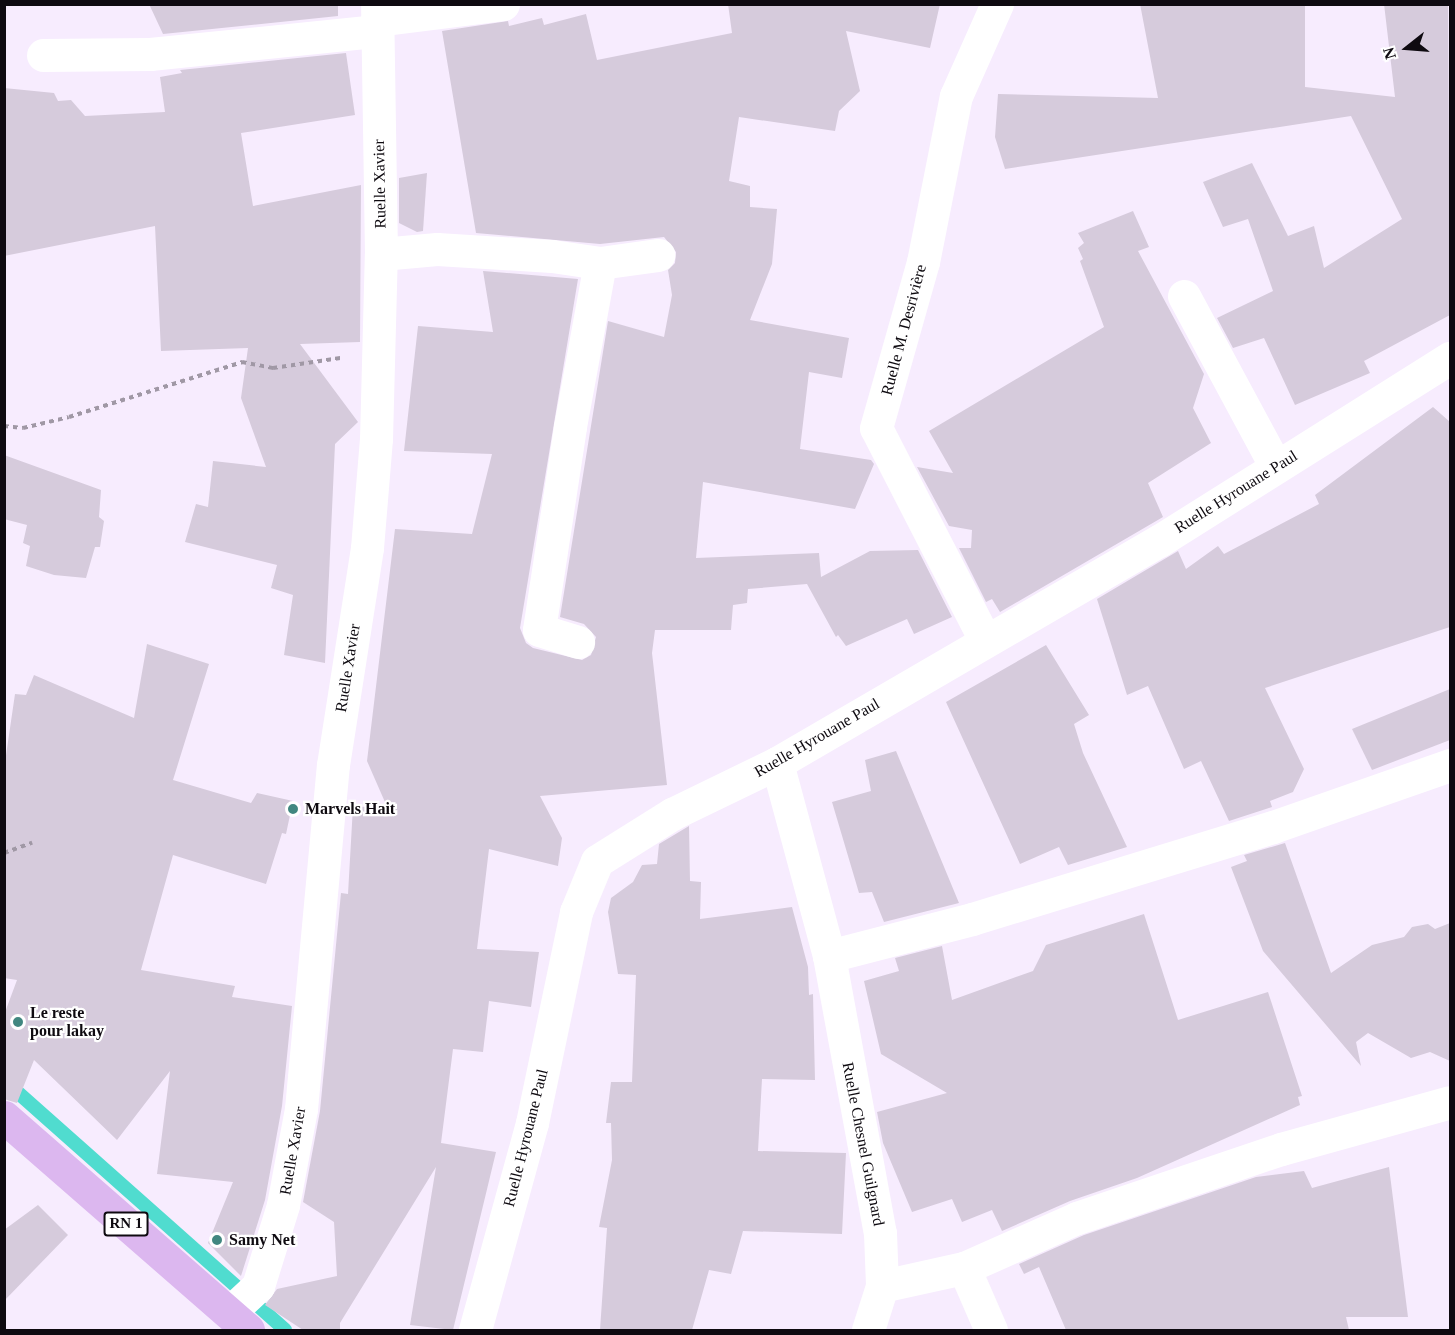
<!DOCTYPE html>
<meta charset="utf-8">
<style>
body{margin:0}
#map{position:relative;width:1455px;height:1335px;overflow:hidden;background:#f7ecfe;font-family:"Times New Roman",serif}
div>[style]{position:absolute}
[style*='--x']{left:calc(var(--x)*1px);top:calc(var(--y)*1px);width:calc(var(--w)*1px);rotate:calc(var(--a)*1deg)}
.stream>*{height:14px;margin:-7px;padding:0 7px;transform-origin:7px;border-radius:7px;background:#50dccf}
.building>*{inset:0;background:#d6cbdc}
.path>*{height:4px;margin-top:-2px;transform-origin:0;background:repeating-linear-gradient(90deg,#a098a5 0 4.5px,transparent 0 9px)}
.minor>*{height:33px;margin:-16.5px;padding:0 16.5px;transform-origin:16.5px;border-radius:16.5px;background:#fff}
.major>*{height:33px;margin:-16.5px;padding:0 16.5px;transform-origin:16.5px;border-radius:16.5px;background:#dcb7ef}
.dots>*{width:16px;height:16px;translate:-50% -50%;box-sizing:border-box;border:3px solid #fff;border-radius:50%}
span{translate:-50% -50%;white-space:nowrap;text-align:center;line-height:1.15;-webkit-text-stroke:4.5px #fff;paint-order:stroke}
.shield-label span{padding:2px 4px;background:#fff;border:2px solid;border-radius:4px;-webkit-text-stroke-width:0}
.shield-label{font-size:15px;color:#0e0a10;font-weight:700}
.street-label{font-size:16px;color:#0e0a10}
.poi-label{font-size:16px;color:#0e0a10;font-weight:700}
.left{translate:0 -50%;text-align:left}
.frame{position:absolute;inset:0;border:6px solid #0e0a10;pointer-events:none}
.north{position:absolute;left:1377px;top:18px;width:60px;height:60px;-webkit-text-stroke:4px #fff;paint-order:stroke;rotate:253deg;font-size:16px;font-weight:700;line-height:24px;text-align:center;color:#0e0a10}
.north::after{content:'';display:block;margin:auto;width:21px;height:27px;background:#0e0a10;clip-path:polygon(50% 0,100% 100%,50% 72%,0 100%)}
</style>
<div id="map">
<div class="stream">
<div style="--x:6;--y:1082;--w:373;--a:41.6"></div>
</div>
<div class="building">
<div style="clip-path:polygon(149px 4px,338px 4px,338px 16px,163px 34px)"></div>
<div style="clip-path:polygon(728px 4px,940px 4px,930px 48px,846px 31px,860px 91px,839px 111px,835px 131px,739px 117px,729px 181px,750px 186px,750px 207px,777px 209px,772px 264px,750px 320px,849px 338px,842px 378px,809px 372px,800px 449px,871px 460px,874px 464px,855px 509px,703px 482px,696px 558px,819px 553px,821px 577px,870px 551px,918px 550px,952px 617px,914px 634px,907px 619px,846px 646px,838px 635px,836px 637px,807px 584px,748px 589px,747px 603px,733px 605px,731px 630px,655px 630px,652px 653px,667px 785px,540px 796px,562px 838px,558px 866px,489px 849px,477px 949px,539px 952px,531px 1007px,489px 1001px,483px 1052px,453px 1049px,441px 1143px,496px 1152px,453px 1330px,410px 1325px,436px 1167px,340px 1323px,340px 1330px,303px 1330px,265px 1305px,277px 1289px,337px 1276px,334px 1222px,303px 1202px,320px 1111px,341px 893px,348px 894px,353px 806px,388px 809px,367px 761px,395px 529px,472px 534px,492px 454px,404px 451px,418px 326px,493px 332px,483px 271px,578px 279px,520px 628px,526px 643px,533px 648px,582px 660px,591px 655px,596px 637px,584px 624px,560px 617px,608px 321px,664px 337px,672px 295px,668px 270px,675px 263px,676px 252px,664px 237px,600px 244px,476px 233px,442px 31px,508px 21px,509px 26px,542px 18px,544px 25px,586px 14px,597px 60px,732px 33px)"></div>
<div style="clip-path:polygon(1140px 4px,1305px 4px,1305px 87px,1395px 97px,1384px 4px,1448px 4px,1450px 315px,1364px 361px,1370px 373px,1295px 405px,1264px 338px,1233px 348px,1217px 318px,1273px 291px,1248px 219px,1223px 227px,1203px 182px,1252px 163px,1288px 236px,1314px 226px,1324px 268px,1402px 219px,1351px 116px,1005px 169px,995px 137px,998px 94px,1158px 98px)"></div>
<div style="clip-path:polygon(346px 53px,355px 115px,241px 133px,253px 206px,361px 185px,360px 342px,300px 344px,358px 422px,335px 444px,325px 663px,284px 655px,293px 595px,271px 588px,277px 565px,185px 542px,196px 504px,208px 507px,213px 461px,266px 467px,241px 398px,248px 348px,161px 351px,155px 226px,4px 256px,4px 88px,54px 93px,58px 101px,71px 100px,85px 116px,165px 112px,160px 77px,182px 73px,180px 70px)"></div>
<div style="clip-path:polygon(427px 173px,423px 231px,417px 232px,399px 223px,399px 178px)"></div>
<div style="clip-path:polygon(1133px 211px,1149px 247px,1138px 251px,1204px 374px,1193px 408px,1211px 443px,1148px 483px,1163px 517px,1000px 612px,992px 599px,986px 602px,959px 548px,971px 548px,972px 530px,949px 526px,917px 467px,953px 473px,929px 431px,1104px 327px,1080px 261px,1083px 259px,1078px 248px,1084px 243px,1078px 233px)"></div>
<div style="clip-path:polygon(1433px 407px,1450px 422px,1450px 627px,1265px 688px,1304px 769px,1293px 792px,1270px 801px,1272px 807px,1229px 821px,1201px 761px,1184px 769px,1148px 686px,1127px 695px,1097px 599px,1178px 551px,1186px 569px,1218px 546px,1224px 554px,1319px 504px,1315px 495px)"></div>
<div style="clip-path:polygon(4px 455px,101px 490px,99px 517px,104px 521px,100px 547px,95px 547px,86px 578px,54px 575px,26px 566px,30px 546px,23px 543px,27px 525px,4px 519px)"></div>
<div style="clip-path:polygon(147px 644px,209px 664px,173px 780px,251px 803px,257px 793px,293px 801px,286px 834px,282px 833px,266px 884px,173px 855px,141px 970px,235px 986px,232px 997px,292px 1006px,282px 1106px,265px 1200px,241px 1276px,208px 1243px,233px 1182px,157px 1174px,170px 1071px,117px 1140px,34px 1060px,17px 1103px,4px 1099px,4px 1015px,17px 980px,4px 978px,4px 769px,15px 694px,26px 695px,34px 675px,134px 718px)"></div>
<div style="clip-path:polygon(1046px 645px,1089px 715px,1074px 724px,1083px 753px,1127px 847px,1068px 865px,1059px 847px,1020px 864px,946px 702px)"></div>
<div style="clip-path:polygon(1450px 689px,1450px 740px,1372px 770px,1352px 729px)"></div>
<div style="clip-path:polygon(896px 751px,959px 903px,884px 922px,872px 892px,859px 893px,832px 802px,871px 791px,865px 760px)"></div>
<div style="clip-path:polygon(689px 826px,690px 881px,701px 882px,700px 919px,792px 907px,808px 967px,809px 995px,813px 994px,815px 1080px,762px 1079px,758px 1151px,846px 1153px,842px 1234px,743px 1231px,731px 1274px,709px 1270px,692px 1330px,600px 1330px,607px 1228px,599px 1227px,612px 1160px,611px 1123px,606px 1123px,611px 1082px,632px 1082px,636px 975px,618px 974px,608px 912px,611px 898px,633px 882px,642px 865px,657px 864px,659px 844px)"></div>
<div style="clip-path:polygon(1285px 843px,1331px 973px,1372px 945px,1404px 937px,1412px 927px,1428px 924px,1435px 929px,1450px 923px,1450px 1061px,1430px 1052px,1411px 1058px,1368px 1033px,1356px 1042px,1361px 1066px,1263px 951px,1231px 867px,1247px 861px,1244px 855px)"></div>
<div style="clip-path:polygon(1144px 914px,1178px 1020px,1268px 992px,1302px 1096px,1298px 1097px,1300px 1105px,1137px 1178px,1070px 1201px,1002px 1231px,992px 1210px,962px 1222px,952px 1199px,912px 1212px,883px 1143px,877px 1112px,947px 1093px,881px 1054px,864px 981px,899px 971px,895px 958px,942px 946px,952px 1000px,1033px 971px,1046px 945px)"></div>
<div style="clip-path:polygon(1389px 1167px,1408px 1317px,1346px 1317px,1349px 1330px,1066px 1330px,1039px 1267px,1024px 1274px,1019px 1264px,1084px 1235px,1256px 1177px,1304px 1171px,1312px 1188px)"></div>
<div style="clip-path:polygon(38px 1205px,68px 1235px,4px 1301px,4px 1230px)"></div>
</div>
<div class="path">
<div style="--x:4;--y:426;--w:19;--a:6"></div>
<div style="--x:23;--y:428;--w:47;--a:-13.4"></div>
<div style="--x:69;--y:417;--w:182;--a:-17.6"></div>
<div style="--x:242;--y:362;--w:32;--a:11"></div>
<div style="--x:273;--y:368;--w:68;--a:-8.5"></div>
<div style="--x:4;--y:853;--w:30;--a:-20"></div>
</div>
<div class="minor">
<div style="--x:377;--y:20;--w:127;--a:-7.2"></div>
<div style="--x:43;--y:55;--w:107;--a:-0.5"></div>
<div style="--x:150;--y:54;--w:228;--a:-5.8"></div>
<div style="--x:381;--y:254;--w:56;--a:-5.1"></div>
<div style="--x:437;--y:249;--w:115;--a:3.5"></div>
<div style="--x:552;--y:256;--w:49;--a:8.3"></div>
<div style="--x:600;--y:263;--w:167;--a:100.4"></div>
<div style="--x:570;--y:427;--w:205;--a:98.7"></div>
<div style="--x:539;--y:630;--w:41;--a:17.1"></div>
<div style="--x:600;--y:263;--w:59;--a:-7.9"></div>
<div style="--x:1184;--y:296;--w:194;--a:61.7"></div>
<div style="--x:985;--y:640;--w:238;--a:-117.2"></div>
<div style="--x:876;--y:428;--w:173;--a:-74.2"></div>
<div style="--x:923;--y:262;--w:169;--a:-78.8"></div>
<div style="--x:956;--y:96;--w:101;--a:-66"></div>
<div style="--x:777;--y:763;--w:200;--a:74.9"></div>
<div style="--x:829;--y:956;--w:282;--a:79.6"></div>
<div style="--x:880;--y:1233;--w:53;--a:87.8"></div>
<div style="--x:882;--y:1286;--w:46;--a:107.7"></div>
<div style="--x:829;--y:956;--w:148;--a:-14.5"></div>
<div style="--x:972;--y:919;--w:315;--a:-17"></div>
<div style="--x:1273;--y:827;--w:188;--a:-19.3"></div>
<div style="--x:964;--y:1268;--w:68;--a:66.5"></div>
<div style="--x:882;--y:1286;--w:84;--a:-12.4"></div>
<div style="--x:964;--y:1268;--w:124;--a:-23.9"></div>
<div style="--x:1077;--y:1218;--w:215;--a:-18.7"></div>
<div style="--x:1281;--y:1149;--w:175;--a:-15.5"></div>
<div style="--x:229;--y:1313;--w:40;--a:-43"></div>
<div style="--x:258;--y:1286;--w:85;--a:-72.8"></div>
<div style="--x:283;--y:1205;--w:98;--a:-79.4"></div>
<div style="--x:301;--y:1109;--w:345;--a:-84.7"></div>
<div style="--x:333;--y:765;--w:220;--a:-81.1"></div>
<div style="--x:367;--y:548;--w:109;--a:-85.3"></div>
<div style="--x:376;--y:439;--w:185;--a:-88.5"></div>
<div style="--x:381;--y:254;--w:250;--a:-90.9"></div>
<div style="--x:475;--y:1330;--w:215;--a:-74.6"></div>
<div style="--x:532;--y:1123;--w:216;--a:-78.2"></div>
<div style="--x:576;--y:912;--w:55;--a:-67.6"></div>
<div style="--x:597;--y:861;--w:89;--a:-32.1"></div>
<div style="--x:672;--y:814;--w:117;--a:-25.9"></div>
<div style="--x:777;--y:763;--w:442;--a:-30.2"></div>
<div style="--x:1159;--y:541;--w:344;--a:-32.2"></div>
</div>
<div class="major">
<div style="--x:4;--y:1117;--w:324;--a:41.1"></div>
</div>
<div class="dots">
<div style="left:293px;top:809px;background:#418780"></div>
<div style="left:18px;top:1022px;background:#418780"></div>
<div style="left:217px;top:1240px;background:#418780"></div>
</div>
<div class="shield-label">
<span style="left:126px;top:1224px">RN 1</span>
</div>
<div class="street-label">
<span style="left:380px;top:184px;rotate:-91deg">Ruelle Xavier</span>
<span style="left:904px;top:330px;rotate:-75deg">Ruelle M. Desrivière</span>
<span style="left:1236px;top:492px;rotate:-32deg">Ruelle Hyrouane Paul</span>
<span style="left:348px;top:668px;rotate:-81deg">Ruelle Xavier</span>
<span style="left:817px;top:738px;rotate:-30deg">Ruelle Hyrouane Paul</span>
<span style="left:526px;top:1138px;rotate:-76deg">Ruelle Hyrouane Paul</span>
<span style="left:863px;top:1144px;rotate:79deg">Ruelle Chesnel Guilgnard</span>
<span style="left:293px;top:1151px;rotate:-80deg">Ruelle Xavier</span>
</div>
<div class="poi-label">
<span class="left" style="left:305px;top:809px">Marvels Hait</span>
<span class="left" style="left:30px;top:1022px">Le reste<br>pour lakay</span>
<span class="left" style="left:229px;top:1240px">Samy Net</span>
</div>
<div class="frame"></div>
<div class="north">N</div>
</div>
